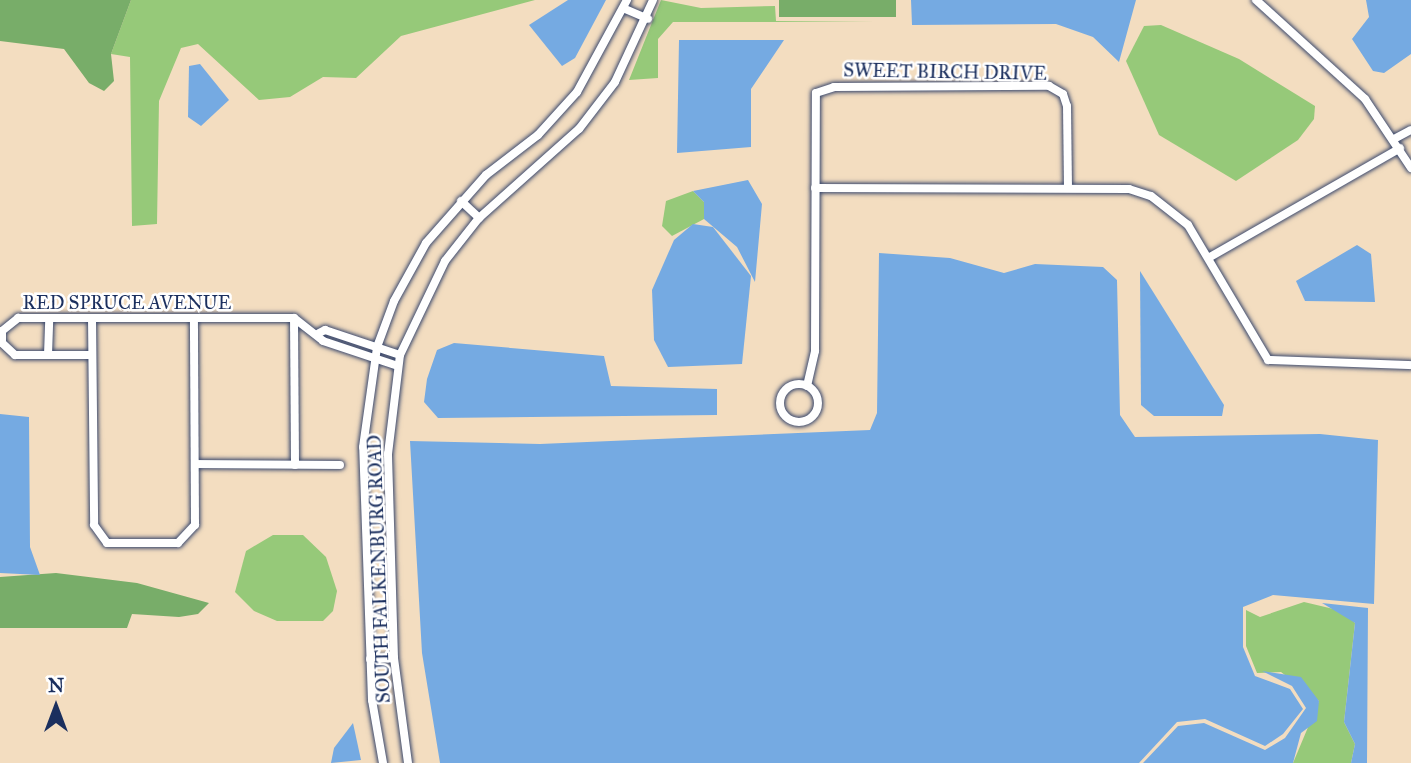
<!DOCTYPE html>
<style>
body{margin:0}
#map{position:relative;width:1411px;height:763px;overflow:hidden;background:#f3ddc0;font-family:"IM FELL Great Primer",serif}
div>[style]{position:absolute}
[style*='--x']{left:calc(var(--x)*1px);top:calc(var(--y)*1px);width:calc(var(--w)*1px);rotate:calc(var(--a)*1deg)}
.green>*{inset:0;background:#96c979}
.forest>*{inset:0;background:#78ad69;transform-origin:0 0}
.water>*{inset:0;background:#75aae2}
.roads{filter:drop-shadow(0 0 2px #3b496d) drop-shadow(0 0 2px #3b496d)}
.minor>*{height:8px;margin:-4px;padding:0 4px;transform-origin:4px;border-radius:4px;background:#fff}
.minor>.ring{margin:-4px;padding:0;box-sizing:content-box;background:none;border:8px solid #fff;border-radius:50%}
span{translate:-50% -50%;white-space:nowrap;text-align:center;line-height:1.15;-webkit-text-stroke:5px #fff;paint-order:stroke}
.street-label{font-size:19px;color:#1b2f5e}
.north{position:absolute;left:21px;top:672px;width:70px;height:70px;-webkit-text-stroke:5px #fff;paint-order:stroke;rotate:0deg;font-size:19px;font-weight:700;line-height:28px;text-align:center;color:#1b2f5e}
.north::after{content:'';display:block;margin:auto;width:24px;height:32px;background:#1b2f5e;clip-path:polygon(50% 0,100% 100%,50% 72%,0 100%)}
</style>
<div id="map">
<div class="green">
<div style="clip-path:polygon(131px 0,535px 0,401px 36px,356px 78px,323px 77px,290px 97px,259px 100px,198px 44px,181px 48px,159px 101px,157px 224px,132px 226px,130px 57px,111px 54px)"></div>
<div style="clip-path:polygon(661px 0,701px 8px,775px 6px,776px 21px,875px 22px,673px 22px,658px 39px,658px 78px,629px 80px)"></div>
<div style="clip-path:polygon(1161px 25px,1239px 59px,1315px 106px,1314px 119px,1298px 140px,1236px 181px,1159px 135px,1126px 61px,1144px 26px)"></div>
<div style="clip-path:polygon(693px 191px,704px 202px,704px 219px,672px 236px,662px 226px,666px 201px)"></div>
<div style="clip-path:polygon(273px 535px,303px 535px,326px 557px,337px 591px,333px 611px,323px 621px,277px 621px,254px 611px,235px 592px,246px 551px)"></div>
<div style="clip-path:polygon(1304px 602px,1342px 611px,1355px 623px,1344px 722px,1355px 744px,1351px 763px,1293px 763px,1319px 701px,1281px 672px,1257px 673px,1246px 646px,1246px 610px,1260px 617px)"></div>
</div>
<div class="forest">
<div style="clip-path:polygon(0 0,131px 0,111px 54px,114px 81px,104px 91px,89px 83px,64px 49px,0 41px)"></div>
<div style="left:779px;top:0;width:117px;height:17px"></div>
<div style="clip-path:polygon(56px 573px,137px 583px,209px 603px,198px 614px,179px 617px,132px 614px,127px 628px,0 628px,0 577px)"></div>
</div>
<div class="water">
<div style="clip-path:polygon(568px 0,606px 0,575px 58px,562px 66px,529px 25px)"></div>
<div style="clip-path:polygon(911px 0,1136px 0,1119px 62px,1093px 37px,1056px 24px,912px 25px)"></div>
<div style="clip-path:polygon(1366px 0,1411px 0,1411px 54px,1384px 73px,1373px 71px,1352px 39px,1369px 17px)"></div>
<div style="clip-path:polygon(679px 40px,784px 40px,751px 89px,751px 147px,677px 153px)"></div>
<div style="clip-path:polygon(200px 64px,229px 100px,201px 126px,188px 117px,189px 66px)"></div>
<div style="clip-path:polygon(748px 180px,762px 204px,755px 282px,737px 247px,704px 219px,704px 202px,693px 191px)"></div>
<div style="clip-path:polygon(693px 224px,713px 227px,751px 276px,742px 364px,668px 367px,654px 340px,652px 290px,674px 240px)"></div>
<div style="clip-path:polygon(1357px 245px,1371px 254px,1375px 302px,1305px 301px,1296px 281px)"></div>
<div style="clip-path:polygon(879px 253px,950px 258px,1004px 273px,1035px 264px,1103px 267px,1117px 280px,1120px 415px,1135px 437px,1320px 434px,1378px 440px,1374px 604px,1273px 595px,1243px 607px,1243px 647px,1255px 676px,1290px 689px,1303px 709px,1283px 734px,1265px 746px,1205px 719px,1177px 722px,1139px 763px,440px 763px,422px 653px,410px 441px,540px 444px,870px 430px,877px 413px)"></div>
<div style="clip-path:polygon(1140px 271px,1224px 405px,1222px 416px,1154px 416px,1141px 405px)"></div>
<div style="clip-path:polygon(454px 343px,604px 356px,611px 386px,717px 389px,717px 415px,438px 418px,424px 402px,427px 379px,437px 350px)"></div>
<div style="clip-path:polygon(0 414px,29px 417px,30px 547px,40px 575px,0 573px)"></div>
<div style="clip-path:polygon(1322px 603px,1368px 608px,1367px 763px,1351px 763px,1355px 744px,1344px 722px,1355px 623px)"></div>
<div style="clip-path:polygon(1262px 671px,1301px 677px,1319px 701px,1317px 721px,1301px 733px,1293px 763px,1143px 763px,1178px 726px,1204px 723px,1265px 750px,1285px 738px,1306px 708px,1292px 686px)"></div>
<div style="clip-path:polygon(353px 723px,361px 760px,331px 763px,334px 748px)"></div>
</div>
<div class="roads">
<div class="minor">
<div style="--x:1256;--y:0;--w:147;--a:42.2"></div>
<div style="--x:1365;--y:99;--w:83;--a:56.3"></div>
<div style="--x:625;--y:9;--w:25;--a:23"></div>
<div style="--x:1394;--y:139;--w:19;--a:-28"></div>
<div style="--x:815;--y:188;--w:314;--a:0.2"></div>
<div style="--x:1129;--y:189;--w:23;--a:18"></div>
<div style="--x:1151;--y:196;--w:47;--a:38.1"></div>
<div style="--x:1188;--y:225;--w:157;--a:59.3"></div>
<div style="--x:1268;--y:360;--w:143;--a:2"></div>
<div style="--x:461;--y:201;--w:25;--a:43"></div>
<div style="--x:1210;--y:257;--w:219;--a:-29.8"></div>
<div style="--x:92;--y:318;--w:207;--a:89.4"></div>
<div style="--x:94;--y:525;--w:22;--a:54"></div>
<div style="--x:107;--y:543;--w:71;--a:0"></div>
<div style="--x:178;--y:543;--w:25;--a:-47"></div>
<div style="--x:195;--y:525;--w:207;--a:-90.3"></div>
<div style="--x:294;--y:318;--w:147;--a:89.6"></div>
<div style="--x:319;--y:333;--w:7;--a:-27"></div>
<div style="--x:325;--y:330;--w:79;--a:18.4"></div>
<div style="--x:48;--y:355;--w:37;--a:-88"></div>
<div style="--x:92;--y:355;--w:77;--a:180"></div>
<div style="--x:15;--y:355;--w:18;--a:-137"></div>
<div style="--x:2;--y:343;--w:12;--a:-90"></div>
<div style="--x:2;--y:331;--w:21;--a:-39"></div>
<div style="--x:18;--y:318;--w:276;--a:0"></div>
<div style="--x:294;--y:318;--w:37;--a:38"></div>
<div style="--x:323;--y:341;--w:79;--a:18.4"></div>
<div class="ring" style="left:780px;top:384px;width:30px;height:30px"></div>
<div style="--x:807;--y:386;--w:36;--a:-77"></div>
<div style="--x:815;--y:351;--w:258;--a:-89.8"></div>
<div style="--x:816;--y:93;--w:19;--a:-18"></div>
<div style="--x:834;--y:87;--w:215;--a:-0.3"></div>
<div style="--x:1049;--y:86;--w:16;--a:30"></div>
<div style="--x:1063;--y:94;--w:13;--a:72"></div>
<div style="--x:1067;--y:106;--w:81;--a:89.3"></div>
<div style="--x:195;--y:464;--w:145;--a:0.4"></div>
<div style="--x:370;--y:659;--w:24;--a:-2"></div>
<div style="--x:383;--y:763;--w:64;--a:-99.9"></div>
<div style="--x:372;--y:700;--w:253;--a:-92"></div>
<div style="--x:363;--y:447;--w:101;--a:-82"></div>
<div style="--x:377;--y:347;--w:49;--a:-69.7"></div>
<div style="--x:394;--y:301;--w:66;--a:-61.1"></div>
<div style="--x:426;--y:243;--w:91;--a:-48.6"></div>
<div style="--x:486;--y:175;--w:66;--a:-37.6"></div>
<div style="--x:538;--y:135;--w:58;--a:-47.8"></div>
<div style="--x:577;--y:92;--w:105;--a:-61.5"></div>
<div style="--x:408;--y:763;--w:106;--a:-97.6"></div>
<div style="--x:394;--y:658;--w:204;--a:-91.7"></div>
<div style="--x:388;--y:454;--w:100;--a:-83.1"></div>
<div style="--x:400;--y:355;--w:104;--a:-64.4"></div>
<div style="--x:445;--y:261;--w:55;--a:-51.7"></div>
<div style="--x:479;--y:218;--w:134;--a:-41.7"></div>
<div style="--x:579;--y:129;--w:59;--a:-52.5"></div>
<div style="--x:615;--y:82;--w:90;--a:-65.1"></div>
</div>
</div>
<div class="street-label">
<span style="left:945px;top:72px;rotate:1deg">SWEET BIRCH DRIVE</span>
<span style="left:127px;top:303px">RED SPRUCE AVENUE</span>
<span style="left:379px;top:569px;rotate:-92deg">SOUTH FALKENBURG ROAD</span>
</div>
<div class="north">N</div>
</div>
